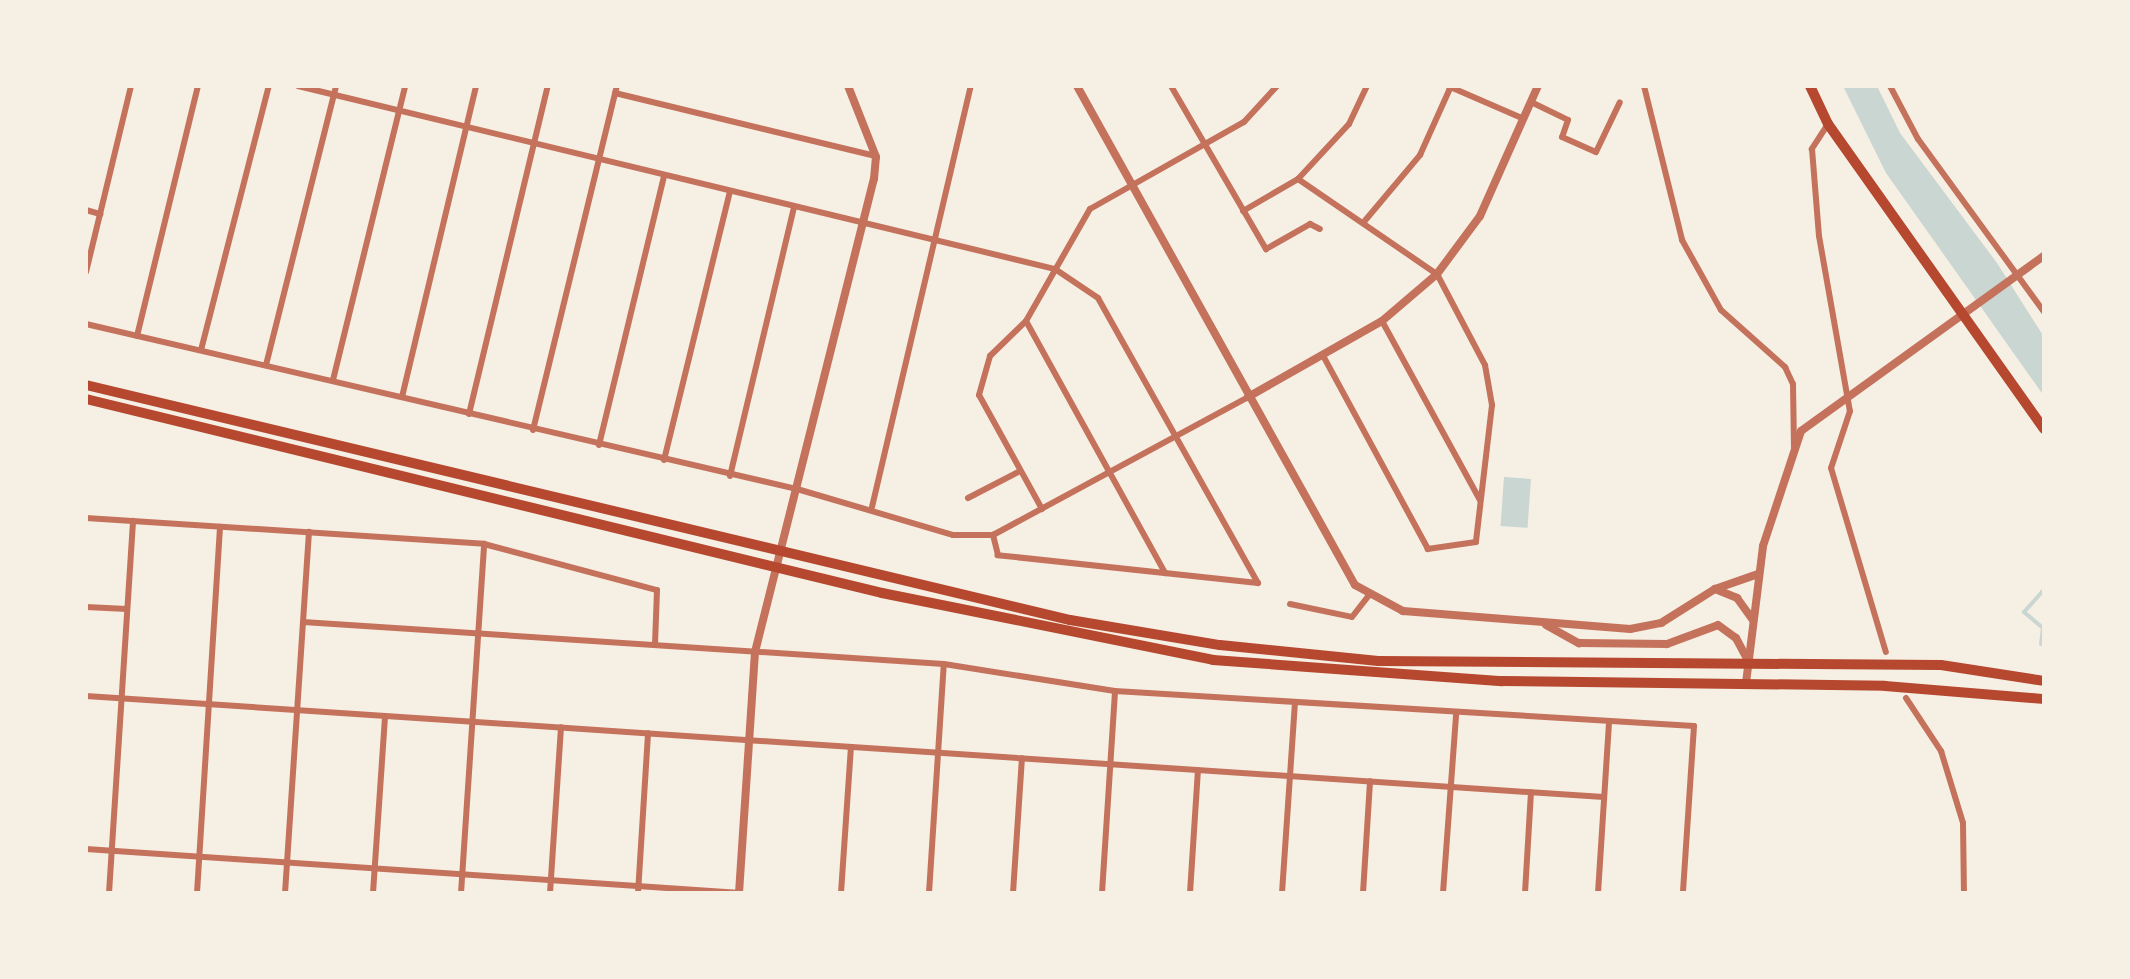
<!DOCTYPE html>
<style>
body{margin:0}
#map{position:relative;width:2130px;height:979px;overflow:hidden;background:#f6efe4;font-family:"Noto Sans",sans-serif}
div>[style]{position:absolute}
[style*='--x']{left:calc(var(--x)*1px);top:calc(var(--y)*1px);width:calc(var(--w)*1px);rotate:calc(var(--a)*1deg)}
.water>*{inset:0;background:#c9d6d2;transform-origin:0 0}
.stream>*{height:4px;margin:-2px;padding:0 2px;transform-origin:2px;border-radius:2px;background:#c9d6d2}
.minor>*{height:6px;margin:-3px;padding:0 3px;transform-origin:3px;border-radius:3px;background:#c5725c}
.tertiary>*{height:8px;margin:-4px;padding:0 4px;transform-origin:4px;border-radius:4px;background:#c5725c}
.primary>*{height:10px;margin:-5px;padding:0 5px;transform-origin:5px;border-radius:5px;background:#b5482f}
span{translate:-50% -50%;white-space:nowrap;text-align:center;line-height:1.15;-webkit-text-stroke:8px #f6efe4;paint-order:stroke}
.frame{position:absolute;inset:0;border:88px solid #f6efe4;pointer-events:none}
</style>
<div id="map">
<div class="water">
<div style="clip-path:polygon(1843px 86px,1877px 86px,1900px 133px,1997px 263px,2044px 337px,2044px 396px,1886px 173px)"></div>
<div style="left:1504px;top:477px;width:27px;height:49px;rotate:4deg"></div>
</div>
<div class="stream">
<div style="--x:2041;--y:644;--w:16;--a:-83"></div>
<div style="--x:2043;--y:628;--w:25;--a:-140"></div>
<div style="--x:2024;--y:612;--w:30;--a:-48"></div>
</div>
<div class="minor">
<div style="--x:298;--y:86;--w:779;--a:13.59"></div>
<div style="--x:1055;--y:269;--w:52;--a:34"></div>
<div style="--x:1098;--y:298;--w:327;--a:60.7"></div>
<div style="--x:1258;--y:583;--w:262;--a:-173.9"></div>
<div style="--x:998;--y:555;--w:21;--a:-104"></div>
<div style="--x:1171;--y:86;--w:189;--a:59.8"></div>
<div style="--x:1266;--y:249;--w:51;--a:-29.6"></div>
<div style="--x:1310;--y:224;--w:11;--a:27"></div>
<div style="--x:1448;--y:86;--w:81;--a:23.4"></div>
<div style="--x:1644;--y:86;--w:159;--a:76.1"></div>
<div style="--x:1682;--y:240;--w:80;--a:60.9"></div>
<div style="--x:1721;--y:310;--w:86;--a:41.7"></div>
<div style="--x:1785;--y:367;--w:19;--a:65"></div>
<div style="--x:1793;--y:384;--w:64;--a:89.1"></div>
<div style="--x:1890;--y:86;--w:60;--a:62.2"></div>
<div style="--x:1918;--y:139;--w:214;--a:53.9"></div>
<div style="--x:615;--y:93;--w:268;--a:13.6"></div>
<div style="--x:1531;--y:102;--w:41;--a:25.9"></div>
<div style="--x:1568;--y:120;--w:18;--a:109"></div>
<div style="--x:1562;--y:137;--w:37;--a:24"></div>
<div style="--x:1596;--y:152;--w:55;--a:-64.4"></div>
<div style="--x:1828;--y:124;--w:30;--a:123"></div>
<div style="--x:1812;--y:149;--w:87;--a:85.4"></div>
<div style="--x:1819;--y:236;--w:178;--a:80"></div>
<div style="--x:1850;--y:411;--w:60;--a:108.4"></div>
<div style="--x:1831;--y:468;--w:192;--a:73.4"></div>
<div style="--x:1298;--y:179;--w:168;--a:34.4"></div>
<div style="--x:1437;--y:274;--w:103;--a:62.2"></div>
<div style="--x:1485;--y:365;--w:41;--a:80.1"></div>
<div style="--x:1492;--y:405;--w:138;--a:96.7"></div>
<div style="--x:1476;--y:542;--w:49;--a:171.7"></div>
<div style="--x:1428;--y:549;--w:220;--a:-118.5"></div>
<div style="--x:86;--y:210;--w:15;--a:16"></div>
<div style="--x:1243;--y:211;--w:64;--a:-30.2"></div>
<div style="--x:1298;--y:179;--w:75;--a:-47.2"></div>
<div style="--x:1349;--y:124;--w:42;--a:-64.7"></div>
<div style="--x:1363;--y:223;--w:89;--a:-50"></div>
<div style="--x:1420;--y:155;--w:76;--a:-65.8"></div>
<div style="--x:86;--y:272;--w:191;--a:-76.4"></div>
<div style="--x:1026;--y:321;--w:288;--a:61.1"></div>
<div style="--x:1382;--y:321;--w:204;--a:61.3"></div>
<div style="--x:86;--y:324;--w:730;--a:13.07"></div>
<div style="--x:797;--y:489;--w:163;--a:16.4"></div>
<div style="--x:953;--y:535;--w:40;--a:0"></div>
<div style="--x:993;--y:535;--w:290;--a:-28.4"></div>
<div style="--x:137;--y:336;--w:257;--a:-76.3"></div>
<div style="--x:201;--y:350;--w:273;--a:-75.6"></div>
<div style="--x:266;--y:365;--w:288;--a:-75.9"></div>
<div style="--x:333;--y:380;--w:303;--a:-76.2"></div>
<div style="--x:402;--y:397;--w:320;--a:-76.6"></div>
<div style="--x:469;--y:414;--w:337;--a:-76.5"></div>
<div style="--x:533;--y:430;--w:354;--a:-76.3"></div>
<div style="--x:599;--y:445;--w:277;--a:-76.4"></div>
<div style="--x:664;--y:460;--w:277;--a:-76.2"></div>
<div style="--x:730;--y:476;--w:277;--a:-76.6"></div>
<div style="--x:968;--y:498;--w:59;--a:-27.4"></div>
<div style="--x:872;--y:507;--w:432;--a:-76.8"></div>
<div style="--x:1042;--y:509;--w:130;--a:-118.9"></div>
<div style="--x:979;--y:395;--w:41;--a:-74.2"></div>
<div style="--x:990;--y:356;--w:50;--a:-44.2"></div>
<div style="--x:1026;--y:321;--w:129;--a:-60.3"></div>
<div style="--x:1090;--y:209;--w:177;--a:-29.5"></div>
<div style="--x:1244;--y:122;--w:49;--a:-47.5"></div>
<div style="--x:86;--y:518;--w:399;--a:3.7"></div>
<div style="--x:484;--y:544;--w:179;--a:14.9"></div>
<div style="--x:657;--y:590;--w:55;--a:92.1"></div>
<div style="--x:1290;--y:604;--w:63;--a:11.8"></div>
<div style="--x:1352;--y:617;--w:28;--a:-52"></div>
<div style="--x:86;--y:607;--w:41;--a:2.8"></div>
<div style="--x:303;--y:622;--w:642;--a:3.75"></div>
<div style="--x:944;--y:664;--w:173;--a:9"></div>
<div style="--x:1115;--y:691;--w:580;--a:3.46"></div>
<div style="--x:1694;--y:726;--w:167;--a:93.8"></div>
<div style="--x:86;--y:696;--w:1521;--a:3.81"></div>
<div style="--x:1906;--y:698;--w:64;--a:56.6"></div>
<div style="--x:1941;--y:751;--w:75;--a:73"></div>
<div style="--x:1963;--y:823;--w:70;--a:89.2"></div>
<div style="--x:86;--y:849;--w:656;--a:3.84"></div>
<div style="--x:109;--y:893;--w:373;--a:-86.3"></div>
<div style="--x:197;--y:893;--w:367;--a:-86.4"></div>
<div style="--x:285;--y:893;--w:362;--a:-86.2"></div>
<div style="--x:373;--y:893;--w:177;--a:-86.1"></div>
<div style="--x:461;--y:893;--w:350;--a:-86.2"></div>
<div style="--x:550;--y:893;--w:166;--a:-86.2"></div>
<div style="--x:638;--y:893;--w:160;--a:-86.4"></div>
<div style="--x:841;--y:893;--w:146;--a:-86.1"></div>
<div style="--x:929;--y:893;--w:229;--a:-86.3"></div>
<div style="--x:1013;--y:893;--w:135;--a:-86.2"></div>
<div style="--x:1102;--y:893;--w:202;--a:-86.3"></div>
<div style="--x:1190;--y:893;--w:123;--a:-86.3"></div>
<div style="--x:1282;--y:893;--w:191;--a:-86.1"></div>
<div style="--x:1363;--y:893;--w:112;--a:-86.4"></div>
<div style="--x:1443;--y:893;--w:179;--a:-85.8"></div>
<div style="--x:1525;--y:893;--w:101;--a:-86.6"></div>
<div style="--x:1598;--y:893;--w:170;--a:-86.3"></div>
</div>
<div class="tertiary">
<div style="--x:1077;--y:86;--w:571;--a:60.88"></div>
<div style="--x:1355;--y:585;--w:55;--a:28.4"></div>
<div style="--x:1403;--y:611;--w:228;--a:4.5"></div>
<div style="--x:1630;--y:629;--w:32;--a:-11"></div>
<div style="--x:1661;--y:623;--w:64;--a:-32.2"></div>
<div style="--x:1715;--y:589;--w:46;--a:-19.2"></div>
<div style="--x:1248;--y:397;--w:154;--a:-29.6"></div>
<div style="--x:1382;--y:321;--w:72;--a:-40.5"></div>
<div style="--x:1437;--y:274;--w:72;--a:-53.4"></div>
<div style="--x:1480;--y:216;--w:142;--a:-66"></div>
<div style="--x:1715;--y:589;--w:24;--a:22"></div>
<div style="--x:1737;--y:598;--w:27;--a:54"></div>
<div style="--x:1546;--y:625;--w:38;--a:29"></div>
<div style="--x:1579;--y:643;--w:88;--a:0.7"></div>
<div style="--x:1667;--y:644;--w:54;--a:-20.4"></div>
<div style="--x:1718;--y:625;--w:22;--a:36"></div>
<div style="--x:1736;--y:638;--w:26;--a:62"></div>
<div style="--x:1746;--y:683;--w:138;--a:-82.9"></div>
<div style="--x:1763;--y:546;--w:121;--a:-71.7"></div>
<div style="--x:1801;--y:431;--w:299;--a:-35.8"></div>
<div style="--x:739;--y:893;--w:242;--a:-86.2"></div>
<div style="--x:755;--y:652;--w:488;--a:-75.9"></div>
<div style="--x:874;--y:179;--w:22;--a:-85"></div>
<div style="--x:876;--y:157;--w:76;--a:-111.5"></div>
</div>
<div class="primary">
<div style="--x:1810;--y:86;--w:42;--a:64.7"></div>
<div style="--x:1828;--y:124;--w:374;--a:54.7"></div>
<div style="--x:86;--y:385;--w:1012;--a:13.43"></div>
<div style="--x:1070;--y:620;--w:152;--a:9.5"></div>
<div style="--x:1220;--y:645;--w:159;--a:5.8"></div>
<div style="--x:1378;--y:661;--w:563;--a:0.41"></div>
<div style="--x:1941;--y:665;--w:104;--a:8.8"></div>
<div style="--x:86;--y:399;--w:819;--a:13.7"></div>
<div style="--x:882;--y:593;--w:338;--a:11.4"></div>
<div style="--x:1213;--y:660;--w:290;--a:4.2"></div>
<div style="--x:1502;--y:681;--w:383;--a:0.7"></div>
<div style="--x:1885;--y:686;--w:160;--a:4.7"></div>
</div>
<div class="frame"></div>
</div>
